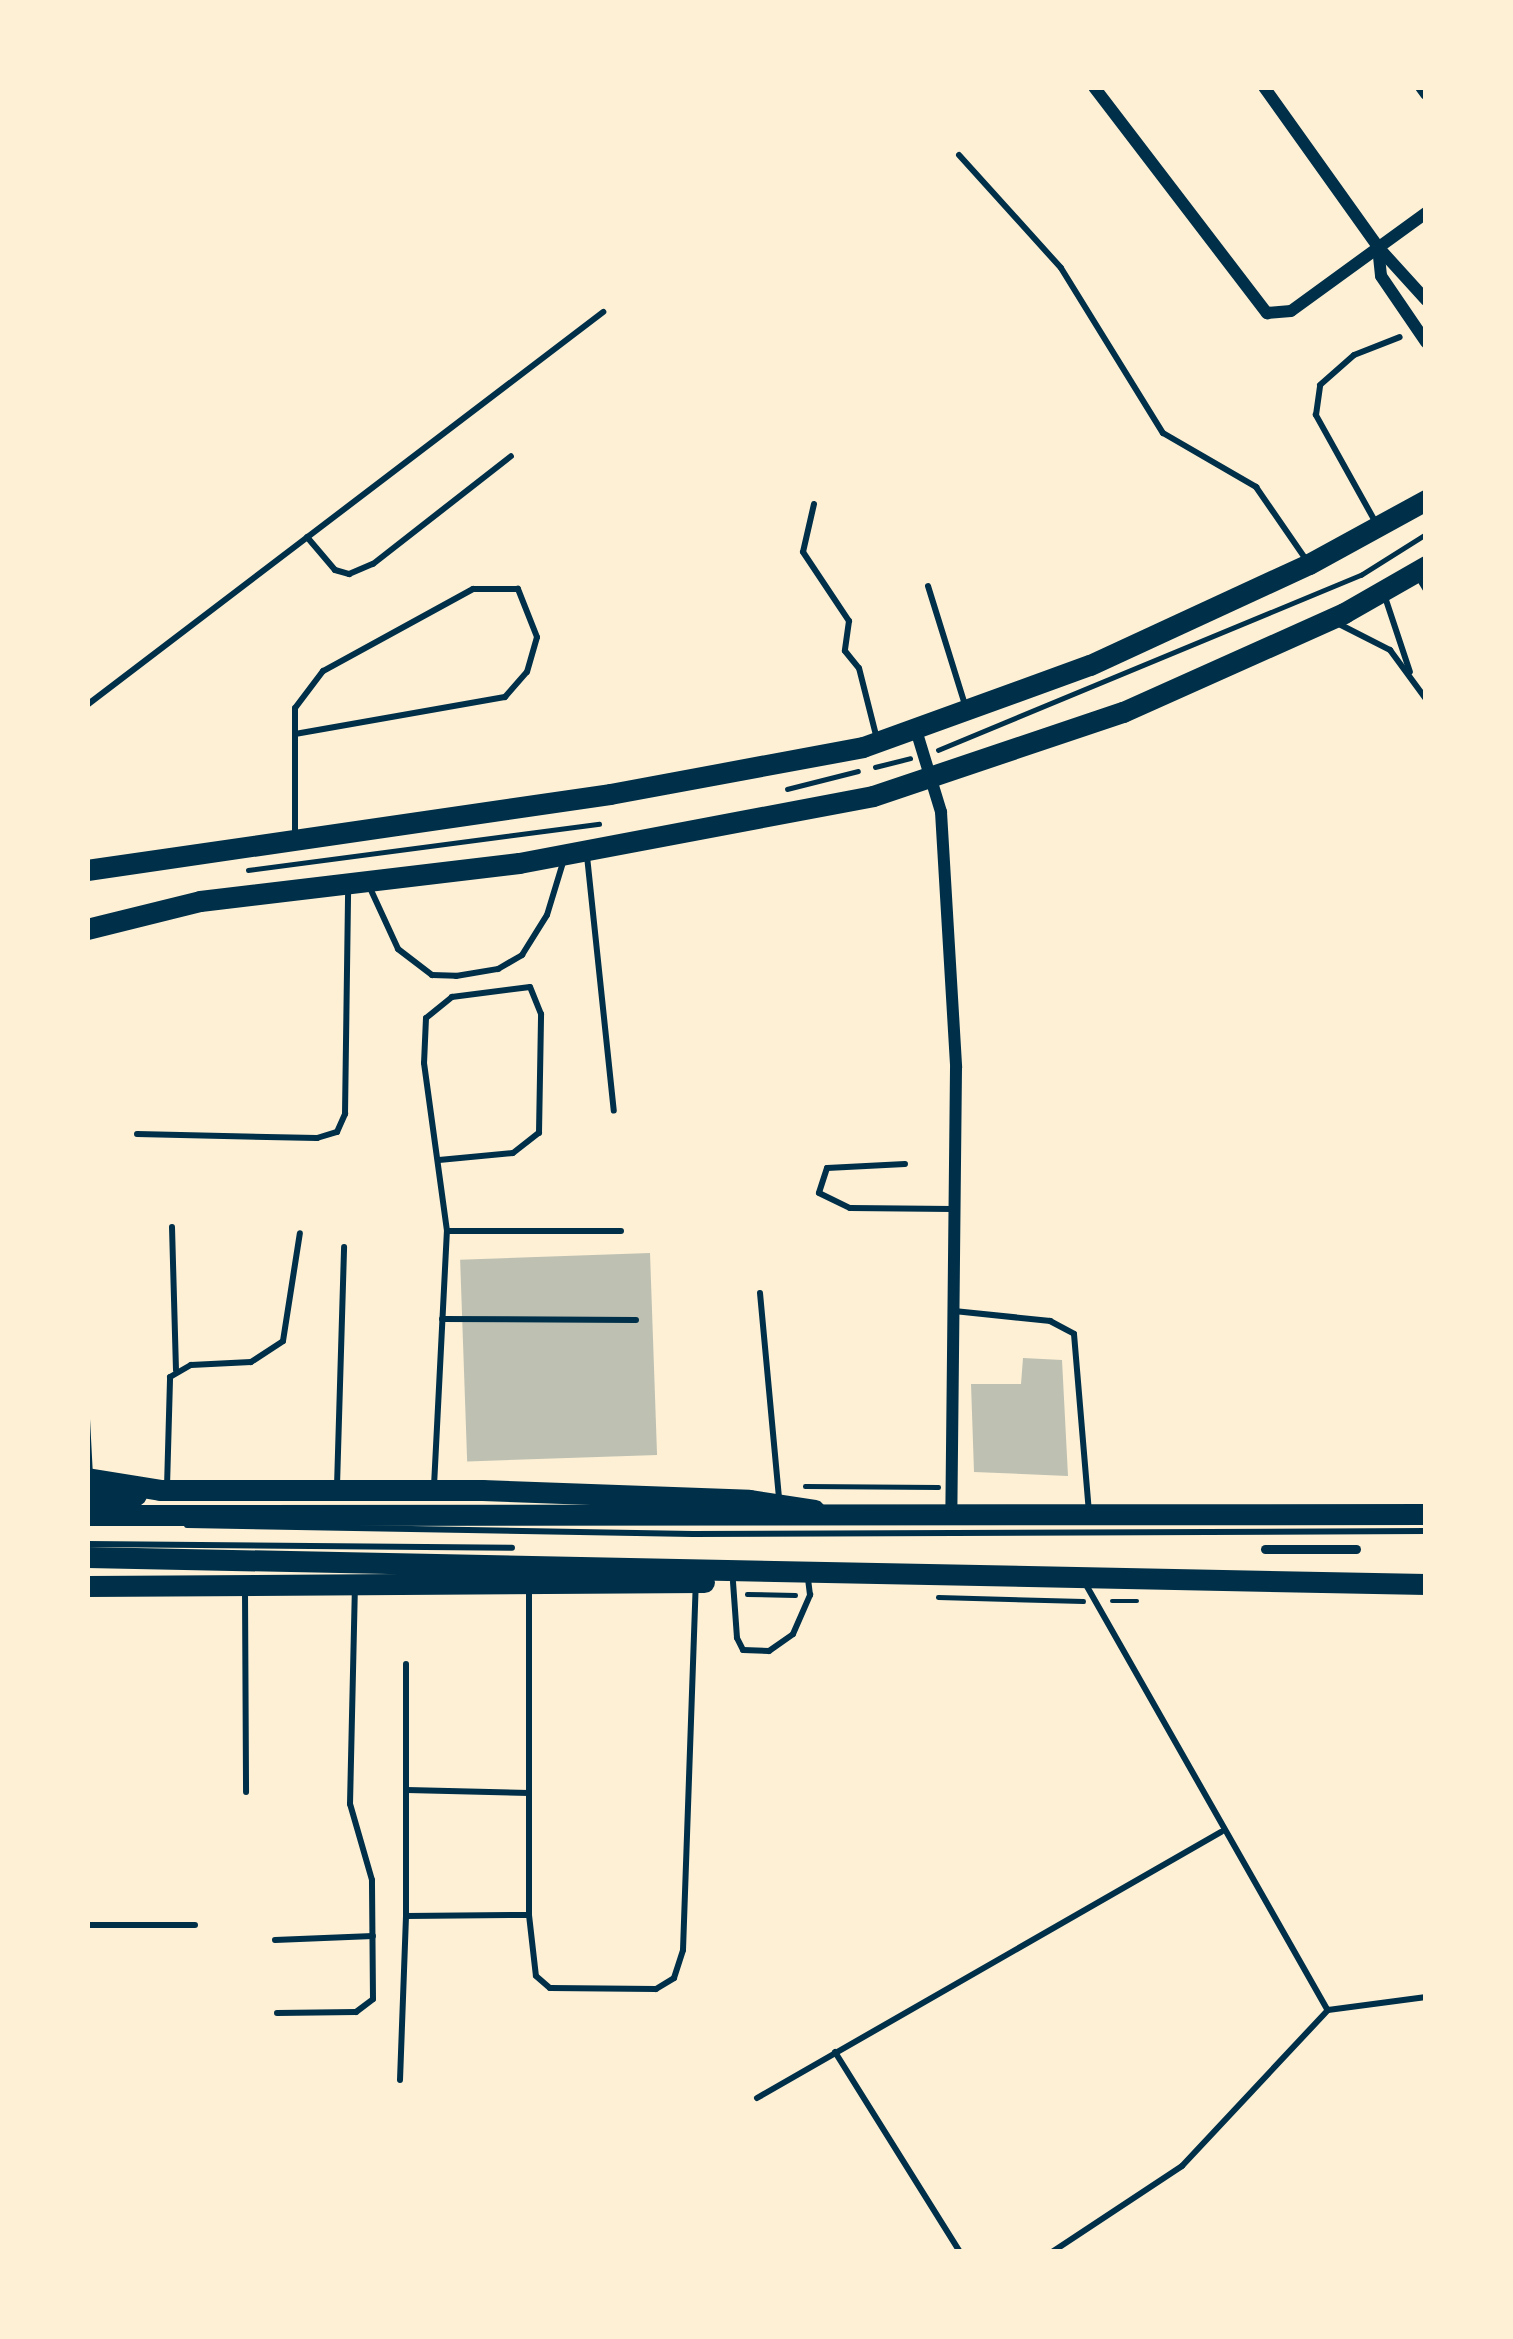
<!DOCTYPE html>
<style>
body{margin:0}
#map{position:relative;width:1513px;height:2339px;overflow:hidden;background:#fdf0d5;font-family:"DejaVu Sans",sans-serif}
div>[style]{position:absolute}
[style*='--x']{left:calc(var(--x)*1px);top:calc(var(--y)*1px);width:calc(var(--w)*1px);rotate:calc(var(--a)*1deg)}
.building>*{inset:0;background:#bec0b2;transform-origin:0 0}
.path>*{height:4.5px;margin:-2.25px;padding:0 2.25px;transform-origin:2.25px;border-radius:2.25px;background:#003049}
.service>*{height:6px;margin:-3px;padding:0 3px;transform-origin:3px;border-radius:3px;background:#003049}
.pedestrian>*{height:9px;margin:-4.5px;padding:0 4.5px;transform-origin:4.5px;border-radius:4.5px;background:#003049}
.minor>*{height:12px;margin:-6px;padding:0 6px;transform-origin:6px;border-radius:6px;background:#003049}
.primary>*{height:21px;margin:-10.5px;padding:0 10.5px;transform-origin:10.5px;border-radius:10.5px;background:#003049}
span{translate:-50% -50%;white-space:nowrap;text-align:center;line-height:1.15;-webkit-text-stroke:10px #fdf0d5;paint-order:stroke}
.frame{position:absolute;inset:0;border:90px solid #fdf0d5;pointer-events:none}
</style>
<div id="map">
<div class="building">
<div style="left:650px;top:1253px;width:202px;height:190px;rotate:88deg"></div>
<div style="clip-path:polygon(1023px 1358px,1062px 1360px,1068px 1476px,974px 1472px,971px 1384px,1021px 1384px)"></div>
</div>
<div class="path">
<div style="--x:938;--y:750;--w:458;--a:-22.5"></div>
<div style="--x:1361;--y:575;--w:77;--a:-32.2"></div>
<div style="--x:875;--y:767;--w:36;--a:-14"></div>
<div style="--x:787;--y:789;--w:73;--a:-14.2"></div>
<div style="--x:248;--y:870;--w:354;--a:-7.5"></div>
<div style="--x:805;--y:1486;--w:133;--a:0.4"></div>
<div style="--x:747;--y:1594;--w:48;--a:1.2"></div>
<div style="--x:938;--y:1597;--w:145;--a:1.6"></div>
<div style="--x:1112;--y:1601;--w:25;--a:0"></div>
</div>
<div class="service">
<div style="--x:959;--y:155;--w:152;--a:47.9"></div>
<div style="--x:1061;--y:268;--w:194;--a:58.3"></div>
<div style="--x:1163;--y:433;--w:108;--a:30.1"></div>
<div style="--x:1256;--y:487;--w:90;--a:55.4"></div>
<div style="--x:814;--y:504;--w:49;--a:102.9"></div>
<div style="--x:803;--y:552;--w:83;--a:56.3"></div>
<div style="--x:849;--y:621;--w:30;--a:98"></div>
<div style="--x:845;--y:651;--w:22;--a:51"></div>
<div style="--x:859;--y:668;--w:73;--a:75.8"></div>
<div style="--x:1376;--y:523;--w:124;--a:-119.1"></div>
<div style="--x:1316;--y:415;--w:30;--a:-82"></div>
<div style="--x:1320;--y:385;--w:45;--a:-41.4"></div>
<div style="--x:1354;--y:355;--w:49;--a:-21.4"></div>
<div style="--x:307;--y:537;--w:43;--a:49.7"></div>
<div style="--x:335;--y:570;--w:15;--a:16"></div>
<div style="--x:349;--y:574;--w:26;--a:-23"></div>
<div style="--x:373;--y:564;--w:175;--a:-38"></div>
<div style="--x:1417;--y:575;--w:17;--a:59"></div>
<div style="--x:928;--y:586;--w:125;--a:72.7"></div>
<div style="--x:1384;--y:594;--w:82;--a:71.6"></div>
<div style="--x:1335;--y:622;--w:62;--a:27"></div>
<div style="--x:1390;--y:650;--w:61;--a:53.7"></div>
<div style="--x:87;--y:705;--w:649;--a:-37.29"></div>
<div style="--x:295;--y:734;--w:213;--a:-10"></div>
<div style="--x:505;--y:697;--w:33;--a:-49"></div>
<div style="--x:527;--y:672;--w:36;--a:-74"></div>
<div style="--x:537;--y:637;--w:52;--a:-111.6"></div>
<div style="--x:518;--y:589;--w:45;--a:180"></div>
<div style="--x:473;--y:589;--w:171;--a:151.3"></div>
<div style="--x:323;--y:671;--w:46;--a:127.1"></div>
<div style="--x:295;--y:708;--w:125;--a:90"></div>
<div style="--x:587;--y:856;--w:256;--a:84"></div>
<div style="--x:370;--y:888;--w:67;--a:65.3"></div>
<div style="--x:398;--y:949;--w:43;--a:37.4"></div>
<div style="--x:432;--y:975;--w:24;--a:2"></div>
<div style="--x:456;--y:976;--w:43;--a:-9.5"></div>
<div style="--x:498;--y:969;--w:28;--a:-30"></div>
<div style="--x:522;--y:955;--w:47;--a:-58"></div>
<div style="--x:547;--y:915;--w:59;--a:-73.1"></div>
<div style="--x:137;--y:1134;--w:180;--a:1.3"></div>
<div style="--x:317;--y:1138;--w:21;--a:-17"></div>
<div style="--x:337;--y:1132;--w:20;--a:-66"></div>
<div style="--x:345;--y:1114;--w:224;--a:-89.2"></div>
<div style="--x:439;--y:1160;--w:74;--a:-5.4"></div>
<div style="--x:513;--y:1153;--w:33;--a:-38"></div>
<div style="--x:539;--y:1133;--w:119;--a:-89"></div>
<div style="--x:541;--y:1014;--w:29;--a:-112"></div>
<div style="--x:530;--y:987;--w:79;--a:172.7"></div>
<div style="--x:452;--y:997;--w:33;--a:141"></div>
<div style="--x:426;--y:1018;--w:45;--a:92.5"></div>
<div style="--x:424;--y:1063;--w:170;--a:82.2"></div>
<div style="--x:905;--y:1164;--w:78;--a:177.1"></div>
<div style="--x:827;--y:1168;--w:26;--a:108"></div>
<div style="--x:819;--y:1193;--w:34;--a:26"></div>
<div style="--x:850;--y:1208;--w:102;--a:0.6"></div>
<div style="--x:172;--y:1227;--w:143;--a:88.4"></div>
<div style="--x:760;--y:1293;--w:207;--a:84.7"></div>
<div style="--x:954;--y:1311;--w:97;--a:5.9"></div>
<div style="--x:1050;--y:1321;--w:27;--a:28"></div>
<div style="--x:1074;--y:1334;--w:178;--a:85.2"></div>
<div style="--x:442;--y:1319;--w:194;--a:0.3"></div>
<div style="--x:87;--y:1419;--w:57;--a:87"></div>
<div style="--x:337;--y:1486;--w:239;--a:-88.3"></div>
<div style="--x:434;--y:1486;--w:255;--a:-87.1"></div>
<div style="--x:447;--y:1231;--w:174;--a:0"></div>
<div style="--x:167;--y:1487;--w:110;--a:-88.4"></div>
<div style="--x:170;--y:1377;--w:24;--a:-30"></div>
<div style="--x:191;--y:1365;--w:60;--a:-2.9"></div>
<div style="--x:251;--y:1362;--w:38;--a:-33"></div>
<div style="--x:283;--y:1341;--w:109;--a:-81.1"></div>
<div style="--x:187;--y:1525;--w:506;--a:1.02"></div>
<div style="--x:693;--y:1534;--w:733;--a:-0.23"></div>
<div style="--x:87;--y:1544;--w:425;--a:0.5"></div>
<div style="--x:733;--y:1582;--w:56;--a:85.9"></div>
<div style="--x:737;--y:1638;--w:13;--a:63"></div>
<div style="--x:743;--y:1650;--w:26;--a:2"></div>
<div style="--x:769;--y:1651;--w:29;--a:-35"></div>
<div style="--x:793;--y:1634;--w:43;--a:-66.4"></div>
<div style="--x:810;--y:1595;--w:17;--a:-97"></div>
<div style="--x:1085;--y:1583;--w:491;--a:60.4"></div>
<div style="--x:1328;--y:2010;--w:99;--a:-7.6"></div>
<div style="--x:529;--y:1588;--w:327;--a:90"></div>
<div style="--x:245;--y:1591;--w:201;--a:89.7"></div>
<div style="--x:406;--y:1664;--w:252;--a:90"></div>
<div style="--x:407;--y:1790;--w:122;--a:1.4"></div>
<div style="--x:87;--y:1925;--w:108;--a:0"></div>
<div style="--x:275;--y:1940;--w:98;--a:-2.3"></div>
<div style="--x:277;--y:2013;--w:79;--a:-0.7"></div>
<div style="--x:356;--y:2012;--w:21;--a:-37"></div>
<div style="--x:373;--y:1999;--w:119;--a:-90.5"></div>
<div style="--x:372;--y:1880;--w:79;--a:-106.1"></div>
<div style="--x:350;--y:1804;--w:213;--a:-88.7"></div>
<div style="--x:835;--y:2052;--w:236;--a:58"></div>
<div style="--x:400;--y:2080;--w:164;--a:-87.9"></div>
<div style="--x:406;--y:1916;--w:123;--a:-0.5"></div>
<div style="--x:529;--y:1915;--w:61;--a:83.5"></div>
<div style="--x:536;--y:1976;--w:18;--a:41"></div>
<div style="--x:550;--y:1988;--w:106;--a:0.5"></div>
<div style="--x:656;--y:1989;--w:21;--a:-31"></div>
<div style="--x:674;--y:1978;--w:29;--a:-72"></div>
<div style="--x:683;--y:1950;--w:364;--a:-88"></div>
<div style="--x:757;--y:2098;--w:535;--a:-29.82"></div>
<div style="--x:1052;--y:2252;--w:156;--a:-33.5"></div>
<div style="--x:1182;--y:2166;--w:214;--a:-46.9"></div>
</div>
<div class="pedestrian">
<div style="--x:1265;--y:1549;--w:91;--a:0"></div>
</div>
<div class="minor">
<div style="--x:1094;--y:87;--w:285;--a:52.6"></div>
<div style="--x:1267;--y:313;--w:24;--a:-5"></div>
<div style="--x:1291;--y:311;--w:167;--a:-36"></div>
<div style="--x:1264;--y:87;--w:196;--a:54.5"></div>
<div style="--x:1378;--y:247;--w:72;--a:47.8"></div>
<div style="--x:1421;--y:87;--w:9;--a:54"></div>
<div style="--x:1378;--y:247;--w:29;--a:84"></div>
<div style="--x:1381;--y:276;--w:80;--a:55.7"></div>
<div style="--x:916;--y:730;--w:86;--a:73"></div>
<div style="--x:941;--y:812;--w:256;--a:86.6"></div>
<div style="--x:956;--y:1068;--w:447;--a:90.6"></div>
</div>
<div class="primary">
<div style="--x:87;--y:870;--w:528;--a:-8.27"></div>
<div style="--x:610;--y:794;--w:257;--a:-10.5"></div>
<div style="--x:863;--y:747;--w:241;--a:-19.9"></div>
<div style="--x:1090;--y:665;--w:241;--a:-24.8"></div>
<div style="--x:1309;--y:564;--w:133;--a:-28.7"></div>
<div style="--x:87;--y:929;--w:116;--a:-13.9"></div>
<div style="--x:200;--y:901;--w:321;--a:-6.8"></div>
<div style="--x:519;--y:863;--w:360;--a:-10.7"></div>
<div style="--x:873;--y:796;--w:264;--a:-18.6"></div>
<div style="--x:1123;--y:712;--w:242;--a:-24.1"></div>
<div style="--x:1344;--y:613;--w:95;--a:-29.8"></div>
<div style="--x:87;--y:1478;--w:74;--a:9.3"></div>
<div style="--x:160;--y:1490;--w:322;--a:0"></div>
<div style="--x:482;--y:1490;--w:267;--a:2.1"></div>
<div style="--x:749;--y:1500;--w:66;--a:8.7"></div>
<div style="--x:87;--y:1498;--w:49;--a:-3.5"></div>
<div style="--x:87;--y:1515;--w:1339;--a:-0.04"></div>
<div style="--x:87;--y:1557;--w:1339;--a:1.16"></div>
<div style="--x:87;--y:1586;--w:617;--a:-0.37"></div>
</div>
<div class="frame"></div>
</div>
